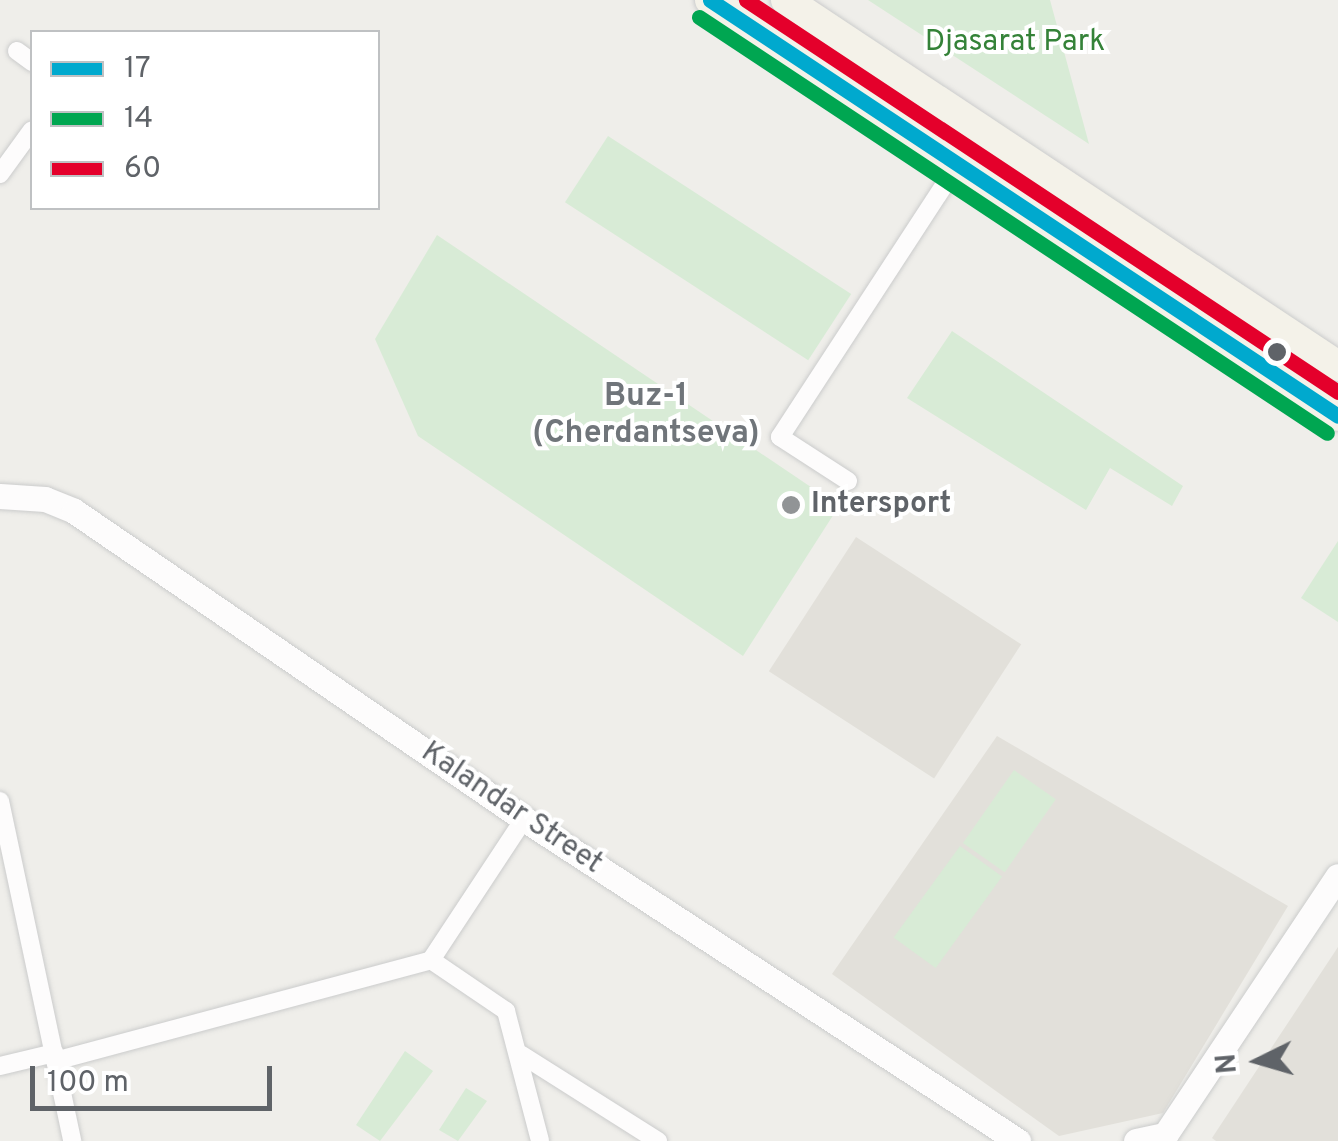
<!DOCTYPE html>
<style>
body{margin:0}
#map{position:relative;width:1338px;height:1141px;overflow:hidden;background:#efeeea;font-family:Overpass,sans-serif}
div>[style]{position:absolute}
[style*='--x']{left:calc(var(--x)*1px);top:calc(var(--y)*1px);width:calc(var(--w)*1px);rotate:calc(var(--a)*1deg)}
.education>*{inset:0;background:#e2e0da;transform-origin:0 0}
.green>*{inset:0;background:#d8ebd6;transform-origin:0 0}
.roads{filter:drop-shadow(0 0 2px #cbcccc) drop-shadow(0 0 2px #cbcccc)}
.street>*{height:18px;margin:-9px;padding:0 9px;transform-origin:9px;border-radius:9px;background:#fdfcfc}
.secondary>*{height:25px;margin:-12.5px;padding:0 12.5px;transform-origin:12.5px;border-radius:12.5px;background:#fdfcfc}
.primary>*{height:30px;margin:-15px;padding:0 15px;transform-origin:15px;border-radius:15px;background:#f4f2e9}
.bus-1>*{height:15px;margin:-7.5px;padding:0 7.5px;transform-origin:7.5px;border-radius:7.5px;background:#00a9ce}
.bus-2>*{height:15px;margin:-7.5px;padding:0 7.5px;transform-origin:7.5px;border-radius:7.5px;background:#00a651}
.bus-3>*{height:15px;margin:-7.5px;padding:0 7.5px;transform-origin:7.5px;border-radius:7.5px;background:#e4002b}
.dots>*{width:28px;height:28px;translate:-50% -50%;box-sizing:border-box;border:5px solid #fff;border-radius:50%}
span{translate:-50% -50%;white-space:nowrap;text-align:center;line-height:1.15;-webkit-text-stroke:8px #fff;paint-order:stroke}
.park-label{font-size:30px;color:#348238}
.poi-label{font-size:30px;color:#5f6368;font-weight:700}
.left{translate:0 -50%;text-align:left}
.street-label{font-size:30px;color:#5f6368}
.neighbourhood-label{font-size:32px;color:#70757a;font-weight:700}
.legend{position:absolute;left:30px;top:30px;width:350px;height:180px;box-sizing:border-box;background:#fff;border:2px solid #bfc1c3;margin:0;padding:12px 18px;list-style:none;font-size:30px;color:#5f6368}
.legend li{display:flex;align-items:center;gap:20px;height:50px}
.legend b{width:50px;border:2px solid #bfc1c3}
.north{position:absolute;left:1208px;top:1011px;width:100px;height:100px;-webkit-text-stroke:8px #fff;paint-order:stroke;rotate:265deg;font-size:28px;font-weight:700;line-height:40px;text-align:center;color:#5f6368}
.north::after{content:'';display:block;margin:auto;width:35px;height:45px;background:#5f6368;clip-path:polygon(50% 0,100% 100%,50% 72%,0 100%)}
.scale{position:absolute;left:30px;top:1066px;width:242px;height:45px;box-sizing:border-box;border:5px solid #5f6368;border-top:0;padding-left:12px;font-size:30px;line-height:35px;white-space:nowrap;color:#5f6368;-webkit-text-stroke:8px #fff;paint-order:stroke}
</style>
<div id="map">
<div class="education">
<div style="left:856px;top:537px;width:197px;height:160px;rotate:33deg"></div>
<div style="clip-path:polygon(997px 736px,1288px 906px,1163px 1113px,1059px 1136px,832px 974px)"></div>
<div style="clip-path:polygon(1338px 947px,1338px 1141px,1216px 1141px,1212px 1138px)"></div>
</div>
<div class="green">
<div style="clip-path:polygon(868px 0,1050px 0,1089px 144px)"></div>
<div style="left:608px;top:136px;width:290px;height:79px;rotate:33deg"></div>
<div style="clip-path:polygon(437px 235px,839px 506px,743px 656px,418px 436px,375px 339px)"></div>
<div style="clip-path:polygon(952px 331px,1183px 486px,1172px 506px,1110px 468px,1086px 510px,907px 398px)"></div>
<div style="clip-path:polygon(1338px 541px,1338px 622px,1301px 598px)"></div>
<div style="left:1014px;top:770px;width:51px;height:89px;rotate:35deg"></div>
<div style="left:960px;top:846px;width:52px;height:113px;rotate:36deg"></div>
<div style="clip-path:polygon(405px 1051px,433px 1071px,380px 1141px,356px 1125px)"></div>
<div style="clip-path:polygon(466px 1088px,487px 1101px,458px 1141px,439px 1130px)"></div>
</div>
<div class="roads">
<div class="street">
<div style="--x:17;--y:51;--w:19;--a:36"></div>
<div style="--x:0;--y:174;--w:54;--a:-54"></div>
<div style="--x:848;--y:481;--w:81;--a:-147.1"></div>
<div style="--x:780;--y:437;--w:326;--a:-56.9"></div>
<div style="--x:0;--y:801;--w:348;--a:78"></div>
<div style="--x:431;--y:960;--w:91;--a:34.2"></div>
<div style="--x:506;--y:1011;--w:134;--a:75.3"></div>
<div style="--x:431;--y:960;--w:169;--a:-56.6"></div>
<div style="--x:522;--y:1055;--w:161;--a:32.3"></div>
<div style="--x:55;--y:1061;--w:389;--a:-15"></div>
<div style="--x:0;--y:1066;--w:56;--a:-13.5"></div>
</div>
<div class="secondary">
<div style="--x:0;--y:496;--w:45;--a:3.8"></div>
<div style="--x:45;--y:499;--w:31;--a:22"></div>
<div style="--x:74;--y:511;--w:545;--a:34.39"></div>
<div style="--x:524;--y:819;--w:590;--a:33.1"></div>
<div style="--x:1165;--y:1135;--w:311;--a:-56.3"></div>
<div style="--x:1136;--y:1141;--w:30;--a:-12"></div>
</div>
<div class="primary">
<div style="--x:710;--y:0;--w:753;--a:33.52"></div>
<div style="--x:786;--y:0;--w:662;--a:33.55"></div>
</div>
</div>
<div class="bus-1">
<div style="--x:710;--y:0;--w:753;--a:33.52"></div>
</div>
<div class="bus-2">
<div style="--x:699;--y:17;--w:753;--a:33.52"></div>
</div>
<div class="bus-3">
<div style="--x:746;--y:0;--w:710;--a:33.51"></div>
</div>
<div class="dots">
<div style="left:1277px;top:352px;background:#5f6368"></div>
<div style="left:791px;top:505px;background:#919496"></div>
</div>
<div class="park-label">
<span style="left:1015px;top:43px">Djasarat Park</span>
</div>
<div class="poi-label">
<span class="left" style="left:811px;top:505px">Intersport</span>
</div>
<div class="street-label">
<span style="left:511px;top:809px;rotate:34deg">Kalandar Street</span>
</div>
<div class="neighbourhood-label">
<span style="left:646px;top:416px">Buz-1<br>(Cherdantseva)</span>
</div>
<ul class="legend">
<li><b style="height:12px;background:#00a9ce"></b>17</li>
<li><b style="height:12px;background:#00a651"></b>14</li>
<li><b style="height:12px;background:#e4002b"></b>60</li>
</ul>
<div class="north">N</div>
<div class="scale">100 m</div>
</div>
